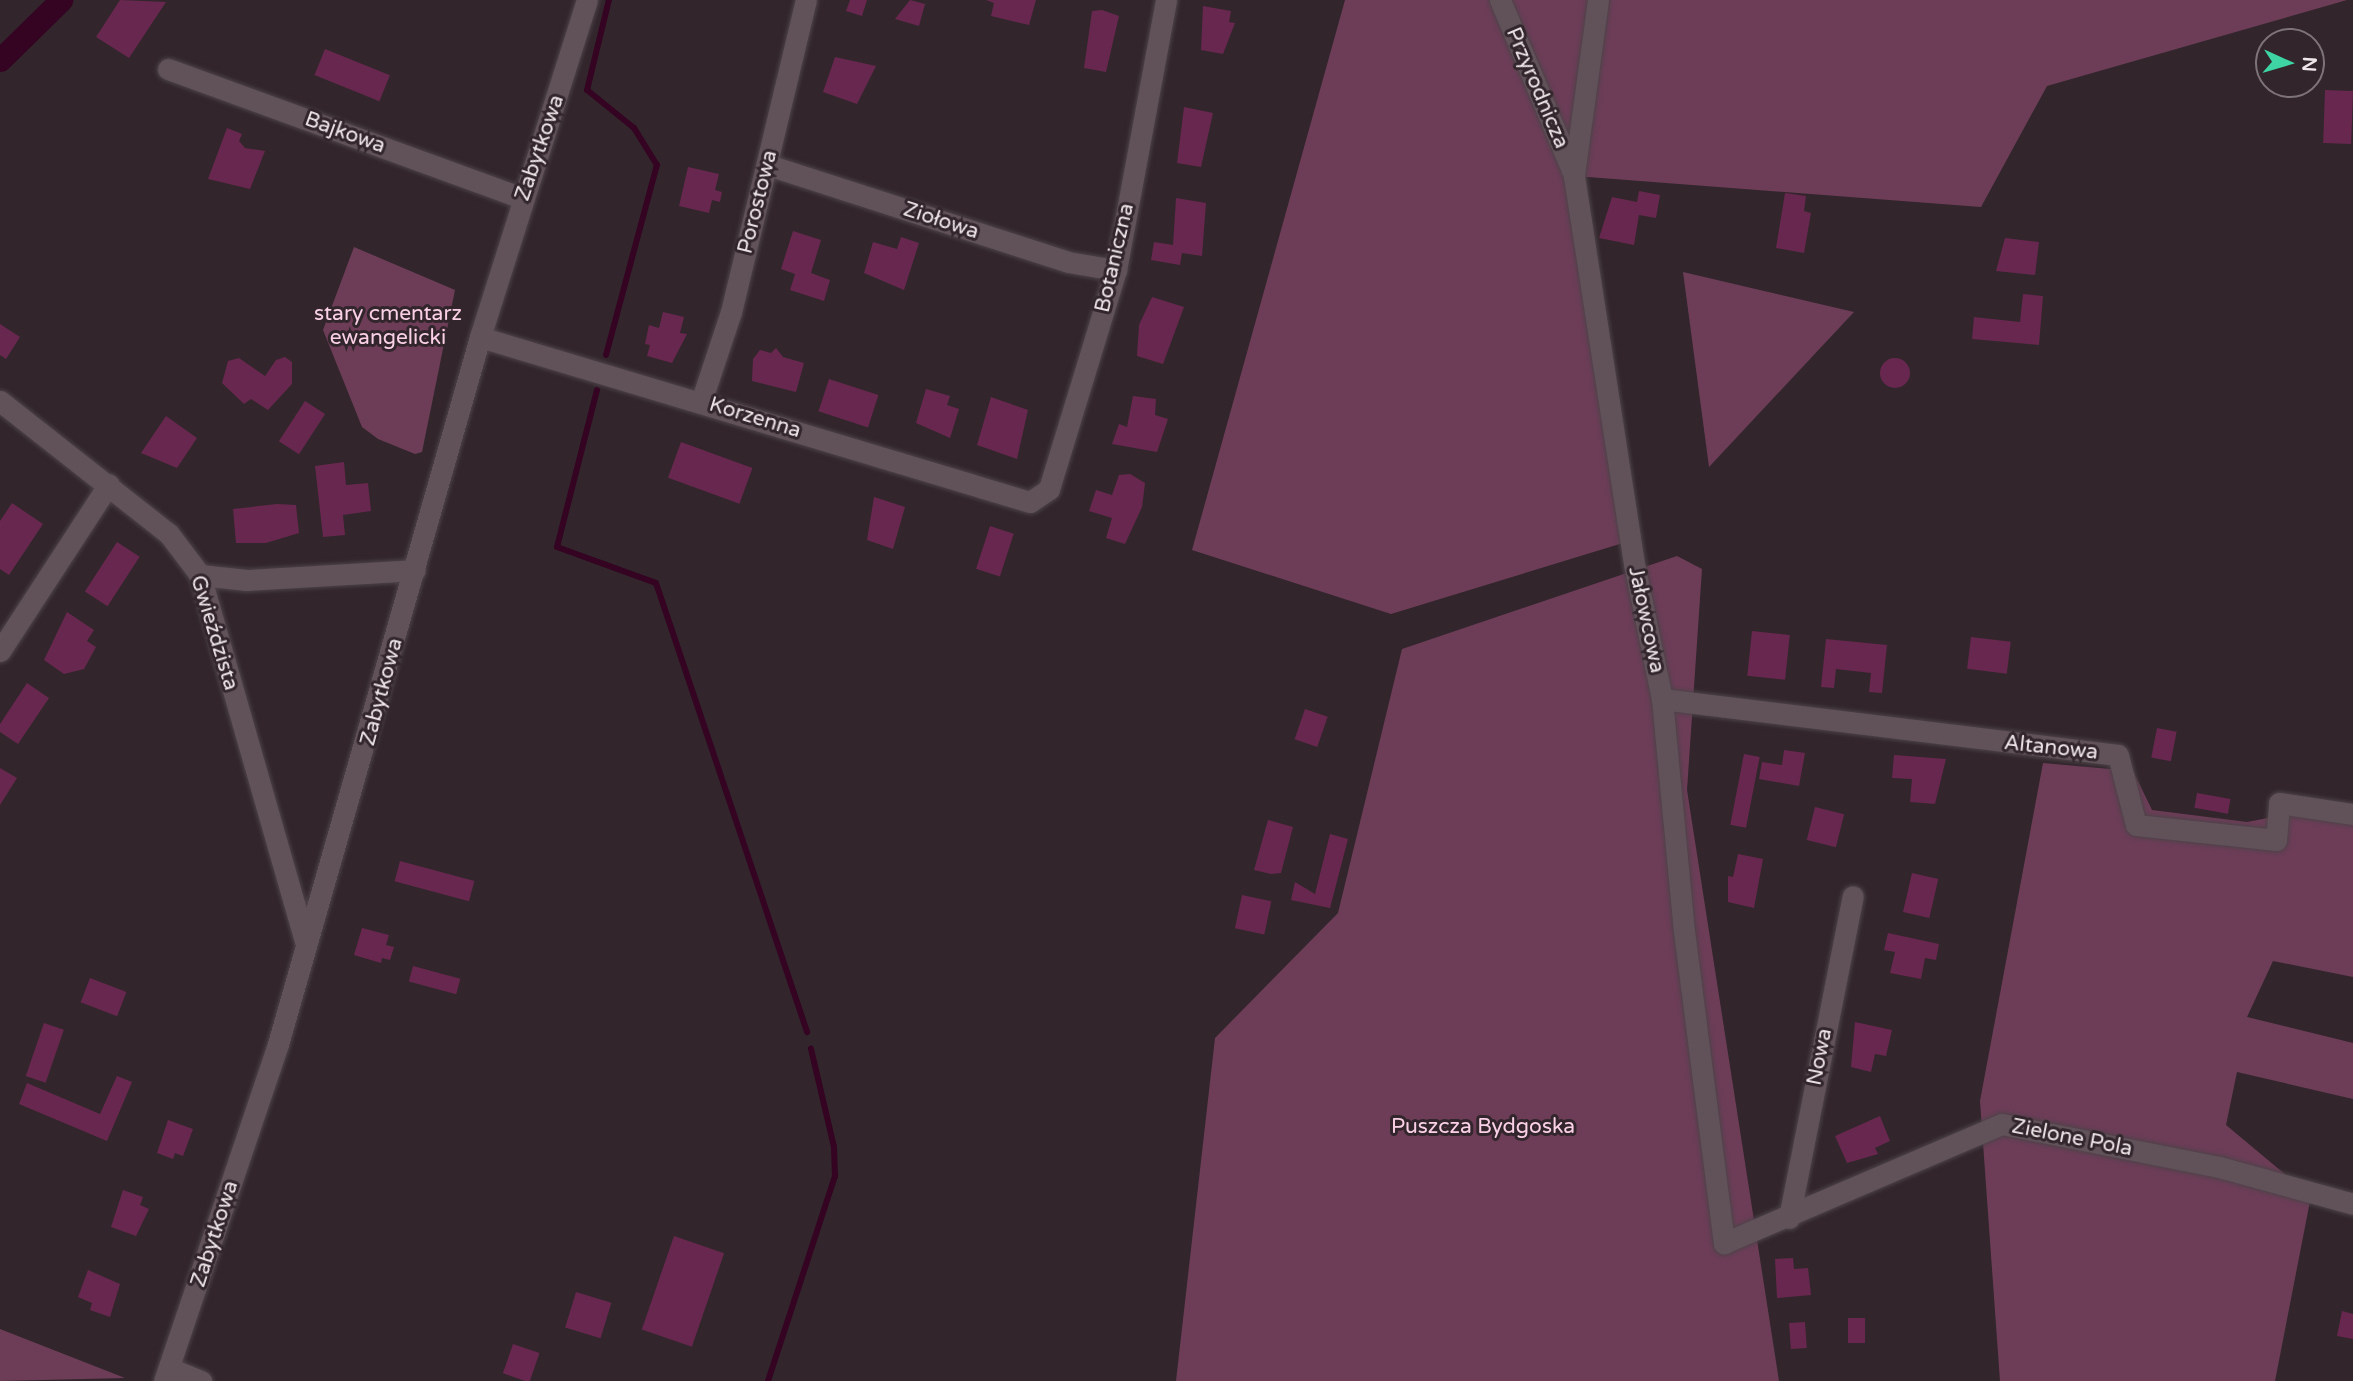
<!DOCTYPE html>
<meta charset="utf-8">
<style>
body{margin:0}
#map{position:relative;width:2353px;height:1381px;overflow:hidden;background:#32262c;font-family:"Varela Round",sans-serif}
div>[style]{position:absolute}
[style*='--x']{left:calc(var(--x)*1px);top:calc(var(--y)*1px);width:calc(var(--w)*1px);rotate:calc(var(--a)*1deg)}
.green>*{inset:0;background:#6d3d58}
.stream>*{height:6px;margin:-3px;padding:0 3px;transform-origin:3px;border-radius:3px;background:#340422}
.canal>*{height:23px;margin:-11.5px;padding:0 11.5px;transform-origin:11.5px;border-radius:11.5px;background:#340422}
.building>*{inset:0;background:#68274e;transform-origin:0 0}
.round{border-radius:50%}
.roads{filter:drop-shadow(0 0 2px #4d4348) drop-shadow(0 0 2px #4d4348)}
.minor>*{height:21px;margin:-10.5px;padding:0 10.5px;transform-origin:10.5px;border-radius:10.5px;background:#61525a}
.tertiary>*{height:21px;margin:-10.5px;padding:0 10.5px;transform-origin:10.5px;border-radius:10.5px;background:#61525a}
span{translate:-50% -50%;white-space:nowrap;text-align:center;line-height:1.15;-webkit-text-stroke:6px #32262c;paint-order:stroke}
.street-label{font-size:21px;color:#efe6ea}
.park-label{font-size:21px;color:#fad0e6}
.north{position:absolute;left:2255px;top:28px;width:70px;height:70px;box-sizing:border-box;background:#32262c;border:2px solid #7e7378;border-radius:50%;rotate:94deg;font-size:19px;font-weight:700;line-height:28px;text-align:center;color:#efe6ea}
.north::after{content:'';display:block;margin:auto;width:24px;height:32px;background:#3ed4a3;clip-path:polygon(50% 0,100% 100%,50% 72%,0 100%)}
</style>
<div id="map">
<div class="green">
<div style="clip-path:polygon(1345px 0,2347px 0,2047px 86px,1981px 207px,1575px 176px,1623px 543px,1391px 614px,1192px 550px)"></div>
<div style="clip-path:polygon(354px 247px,455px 290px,422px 452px,415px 454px,378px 439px,362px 427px,323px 330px)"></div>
<div style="clip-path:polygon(1683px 272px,1854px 312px,1709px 467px)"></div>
<div style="clip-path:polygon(1677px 556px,1702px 569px,1687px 790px,1779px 1381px,1176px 1381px,1215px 1038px,1338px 913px,1402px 649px)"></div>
<div style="clip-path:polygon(2043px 763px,2133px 771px,2152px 810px,2247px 822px,2294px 813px,2353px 825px,2353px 977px,2273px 961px,2247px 1017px,2353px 1043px,2353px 1099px,2237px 1072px,2226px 1125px,2311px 1196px,2275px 1381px,2000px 1381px,1980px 1101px)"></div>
<div style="clip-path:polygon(0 1329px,125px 1378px,0 1381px)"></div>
</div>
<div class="stream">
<div style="--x:606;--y:355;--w:197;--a:-75"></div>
<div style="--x:657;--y:165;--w:44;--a:-121.9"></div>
<div style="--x:634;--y:128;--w:60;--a:-141"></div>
<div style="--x:587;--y:90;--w:93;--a:-76.3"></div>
<div style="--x:597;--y:390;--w:162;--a:104.3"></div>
<div style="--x:557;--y:547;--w:105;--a:20"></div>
<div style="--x:656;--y:583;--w:474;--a:71.4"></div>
<div style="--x:768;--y:1381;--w:216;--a:-71.9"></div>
<div style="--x:835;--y:1176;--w:29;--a:-92"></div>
<div style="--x:834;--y:1147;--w:101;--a:-103.2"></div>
</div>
<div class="canal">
<div style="--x:0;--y:60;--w:86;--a:-44.5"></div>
</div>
<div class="building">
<div style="clip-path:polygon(120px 0,166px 2px,129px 58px,96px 37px)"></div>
<div style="clip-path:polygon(850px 0,867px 0,862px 16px,846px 11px)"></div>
<div style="clip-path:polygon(910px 0,925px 4px,919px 26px,895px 19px)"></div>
<div style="clip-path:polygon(986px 0,1036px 0,1029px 25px,991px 16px,994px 3px)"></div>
<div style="clip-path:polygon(1203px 6px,1231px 11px,1229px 22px,1235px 23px,1223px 54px,1201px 50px)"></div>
<div style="clip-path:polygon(1102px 10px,1119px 16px,1106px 72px,1084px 68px,1092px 11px)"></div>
<div style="left:325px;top:49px;width:70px;height:28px;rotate:22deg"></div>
<div style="clip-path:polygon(835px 57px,876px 66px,857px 104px,823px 92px)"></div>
<div style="left:2325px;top:90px;width:28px;height:53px;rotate:2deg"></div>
<div style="clip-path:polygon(1184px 107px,1213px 113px,1201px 167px,1177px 163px)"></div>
<div style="clip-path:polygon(227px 128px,242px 134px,239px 141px,245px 148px,265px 151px,250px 189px,208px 179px)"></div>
<div style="clip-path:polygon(688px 167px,719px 174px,715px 190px,722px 192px,720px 202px,712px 200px,709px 213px,679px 206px)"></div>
<div style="clip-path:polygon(1639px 191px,1660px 195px,1656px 218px,1639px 215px,1634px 245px,1599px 238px,1612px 197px,1637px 202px)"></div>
<div style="clip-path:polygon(1785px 193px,1806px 196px,1804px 211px,1811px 213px,1804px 253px,1776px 248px)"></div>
<div style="clip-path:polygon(1176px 198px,1206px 203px,1202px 256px,1182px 253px,1180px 265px,1151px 260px,1154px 242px,1173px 245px)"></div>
<div style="clip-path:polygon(793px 231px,821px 240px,811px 273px,830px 280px,824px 301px,790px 290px,795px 274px,781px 269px)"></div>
<div style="clip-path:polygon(901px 237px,919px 243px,904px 290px,864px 273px,873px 242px,897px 249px)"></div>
<div style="clip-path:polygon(2005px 238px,2039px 242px,2035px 275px,1996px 271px)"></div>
<div style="clip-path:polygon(2023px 294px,2043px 296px,2039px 345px,1972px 339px,1974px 317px,2020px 322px)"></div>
<div style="clip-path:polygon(1152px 297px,1184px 307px,1163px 364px,1137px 356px,1139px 325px)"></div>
<div style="clip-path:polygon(663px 312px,684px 317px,680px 333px,687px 334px,672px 363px,647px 356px,650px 345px,645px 344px,649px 325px,659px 328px)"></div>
<div style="clip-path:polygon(0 324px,20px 337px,6px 359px,0 355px)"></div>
<div style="clip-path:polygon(776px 348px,783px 357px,804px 363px,796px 392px,752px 381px,753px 359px,760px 350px,771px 353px)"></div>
<div style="clip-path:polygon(285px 357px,292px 362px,292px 384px,268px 410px,251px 399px,244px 404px,222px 383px,228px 361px,239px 358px,265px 376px,276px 360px)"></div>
<div class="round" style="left:1880px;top:358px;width:30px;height:30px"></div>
<div style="left:829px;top:379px;width:52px;height:34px;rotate:18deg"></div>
<div style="clip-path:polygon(926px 389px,950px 396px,947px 405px,959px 409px,950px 438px,916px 423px)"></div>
<div style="clip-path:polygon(1133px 396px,1156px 399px,1155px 415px,1168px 419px,1157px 452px,1112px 444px,1119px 424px,1127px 427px)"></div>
<div style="clip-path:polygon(991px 397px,1028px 410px,1017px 459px,977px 445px)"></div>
<div style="left:305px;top:401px;width:24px;height:48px;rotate:33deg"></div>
<div style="clip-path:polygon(166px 416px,197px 438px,177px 468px,141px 453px)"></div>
<div style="left:681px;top:442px;width:76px;height:38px;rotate:20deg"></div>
<div style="clip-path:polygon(344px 462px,346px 485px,368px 483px,371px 511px,343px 515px,345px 535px,323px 537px,315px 466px)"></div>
<div style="clip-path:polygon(1130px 474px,1145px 483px,1142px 507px,1125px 544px,1106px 538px,1112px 518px,1089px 511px,1096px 490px,1112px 495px,1119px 475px)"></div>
<div style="clip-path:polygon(874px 497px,905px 507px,893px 549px,867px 540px)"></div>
<div style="clip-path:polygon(12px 503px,43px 524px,9px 575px,0 569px,0 521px)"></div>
<div style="clip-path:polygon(277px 504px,296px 505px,299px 533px,266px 543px,236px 543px,233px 509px)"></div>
<div style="left:990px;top:526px;width:25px;height:45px;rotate:18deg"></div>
<div style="left:117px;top:542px;width:27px;height:59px;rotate:33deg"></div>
<div style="clip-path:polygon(67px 612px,94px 630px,87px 641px,96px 647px,84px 669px,64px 674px,44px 660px)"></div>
<div style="left:1752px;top:631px;width:38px;height:45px;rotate:6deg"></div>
<div style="left:1971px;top:637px;width:40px;height:32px;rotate:7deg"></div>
<div style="clip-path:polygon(1826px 639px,1887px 645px,1882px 693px,1869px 692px,1871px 673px,1836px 669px,1834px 688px,1821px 687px)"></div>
<div style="clip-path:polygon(27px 683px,49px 698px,18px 744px,0 732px,0 724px)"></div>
<div style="left:1305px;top:709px;width:24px;height:32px;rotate:19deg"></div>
<div style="left:2157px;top:728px;width:20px;height:30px;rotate:11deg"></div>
<div style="clip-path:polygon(1784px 750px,1805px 753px,1799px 786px,1759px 779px,1762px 762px,1782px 765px)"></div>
<div style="left:1744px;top:754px;width:16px;height:72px;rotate:11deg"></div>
<div style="clip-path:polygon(1894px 755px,1946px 759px,1935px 804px,1910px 802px,1912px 779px,1892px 778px)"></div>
<div style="clip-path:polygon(0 768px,17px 778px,0 805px)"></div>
<div style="left:2197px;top:793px;width:34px;height:15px;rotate:10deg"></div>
<div style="left:1815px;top:807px;width:30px;height:34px;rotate:14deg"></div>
<div style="clip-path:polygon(1268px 820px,1293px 827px,1281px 873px,1271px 874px,1254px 870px)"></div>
<div style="clip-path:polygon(1330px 834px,1348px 839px,1330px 908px,1291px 900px,1295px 882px,1315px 894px)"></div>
<div style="clip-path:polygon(1738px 854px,1763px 859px,1754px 908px,1728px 902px,1728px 876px,1733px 877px)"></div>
<div style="left:400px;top:861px;width:77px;height:21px;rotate:15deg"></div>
<div style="left:1912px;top:873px;width:27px;height:40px;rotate:13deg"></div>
<div style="left:1242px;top:895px;width:30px;height:34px;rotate:12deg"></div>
<div style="clip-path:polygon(362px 928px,389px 935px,386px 945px,394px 947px,390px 960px,382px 958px,381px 963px,354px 955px)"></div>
<div style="clip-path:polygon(1888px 933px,1939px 944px,1936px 960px,1925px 958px,1921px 979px,1890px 973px,1895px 952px,1884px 950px)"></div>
<div style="left:413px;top:966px;width:49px;height:16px;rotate:15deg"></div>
<div style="left:90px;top:978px;width:39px;height:26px;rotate:21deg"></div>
<div style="clip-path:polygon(1855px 1022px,1892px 1030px,1886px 1056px,1875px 1054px,1871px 1072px,1851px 1067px)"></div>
<div style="left:44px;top:1023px;width:21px;height:56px;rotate:19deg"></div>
<div style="clip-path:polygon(117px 1076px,132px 1082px,107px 1141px,19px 1104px,27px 1083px,100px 1114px)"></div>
<div style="clip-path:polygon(1880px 1116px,1890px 1141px,1875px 1148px,1878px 1154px,1847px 1163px,1835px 1136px)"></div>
<div style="clip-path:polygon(168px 1120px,193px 1129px,183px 1156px,175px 1153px,173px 1159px,157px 1153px)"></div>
<div style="clip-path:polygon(123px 1190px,143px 1197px,140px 1205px,149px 1209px,136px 1236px,111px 1227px)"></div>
<div style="left:674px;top:1236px;width:53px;height:99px;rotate:19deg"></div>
<div style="clip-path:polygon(1793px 1258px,1794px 1269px,1808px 1268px,1811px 1295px,1777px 1298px,1775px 1259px)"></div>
<div style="clip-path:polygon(88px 1270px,120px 1284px,110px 1317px,90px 1310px,92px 1303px,78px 1297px)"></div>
<div style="left:576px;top:1292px;width:37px;height:37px;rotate:17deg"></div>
<div style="clip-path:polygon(2342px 1311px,2353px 1314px,2353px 1339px,2337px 1336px)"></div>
<div style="left:1848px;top:1318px;width:17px;height:25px"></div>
<div style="left:1805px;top:1322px;width:26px;height:16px;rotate:86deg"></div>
<div style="left:513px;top:1344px;width:28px;height:31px;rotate:19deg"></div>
</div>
<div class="roads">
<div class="minor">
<div style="--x:1500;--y:0;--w:190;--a:67.1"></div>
<div style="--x:1598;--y:0;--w:178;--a:97.8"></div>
<div style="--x:1574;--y:176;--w:393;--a:81.2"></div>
<div style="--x:1634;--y:564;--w:138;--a:78.3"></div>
<div style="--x:1662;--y:699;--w:233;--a:84.6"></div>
<div style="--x:1684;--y:931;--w:315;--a:82.7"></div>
<div style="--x:1724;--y:1243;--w:302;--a:-23.2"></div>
<div style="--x:2002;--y:1124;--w:221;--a:11.2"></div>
<div style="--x:2219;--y:1167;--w:139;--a:15.4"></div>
<div style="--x:168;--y:69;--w:377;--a:20"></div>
<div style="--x:768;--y:165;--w:315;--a:17.9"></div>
<div style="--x:1068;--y:262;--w:49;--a:9.5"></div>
<div style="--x:480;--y:337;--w:574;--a:16.7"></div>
<div style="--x:1030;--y:502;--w:23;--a:-34"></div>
<div style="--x:1049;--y:489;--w:229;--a:-73"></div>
<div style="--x:1116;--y:270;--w:275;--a:-79.5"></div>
<div style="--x:0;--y:401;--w:215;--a:38.2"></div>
<div style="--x:169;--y:534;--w:51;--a:52.9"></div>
<div style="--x:200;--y:575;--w:385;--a:74"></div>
<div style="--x:701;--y:402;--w:95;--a:-71.6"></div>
<div style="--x:731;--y:312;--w:321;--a:-76.5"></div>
<div style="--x:200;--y:575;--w:47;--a:6.1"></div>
<div style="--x:247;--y:580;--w:168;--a:-3.4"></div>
<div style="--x:0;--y:651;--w:199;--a:-56.9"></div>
<div style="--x:1662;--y:699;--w:459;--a:7"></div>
<div style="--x:2118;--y:755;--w:72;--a:75.6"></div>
<div style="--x:2136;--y:825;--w:141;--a:6.1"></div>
<div style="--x:2276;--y:840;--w:37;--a:-85"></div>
<div style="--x:2279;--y:803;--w:75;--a:8.5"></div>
<div style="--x:1789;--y:1218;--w:328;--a:-78.8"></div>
<div style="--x:169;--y:1368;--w:35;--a:22"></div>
</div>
<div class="tertiary">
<div style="--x:164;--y:1381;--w:356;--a:-71.3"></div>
<div style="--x:278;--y:1044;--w:735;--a:-74.05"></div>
<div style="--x:480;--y:337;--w:354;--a:-72.4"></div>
</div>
</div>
<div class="street-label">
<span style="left:1537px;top:88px;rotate:67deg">Przyrodnicza</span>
<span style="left:345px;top:133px;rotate:20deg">Bajkowa</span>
<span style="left:540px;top:148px;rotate:-71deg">Zabytkowa</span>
<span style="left:758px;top:202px;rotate:-76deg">Porostowa</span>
<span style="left:941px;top:221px;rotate:18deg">Ziołowa</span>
<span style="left:1115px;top:258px;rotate:-77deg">Botaniczna</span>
<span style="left:755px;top:418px;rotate:17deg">Korzenna</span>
<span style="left:1646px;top:620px;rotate:78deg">Jałowcowa</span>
<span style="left:214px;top:633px;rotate:73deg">Gwieździsta</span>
<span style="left:382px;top:692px;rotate:-75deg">Zabytkowa</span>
<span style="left:2051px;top:748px;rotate:6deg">Altanowa</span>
<span style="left:1820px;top:1057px;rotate:-79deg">Nowa</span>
<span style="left:2072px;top:1138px;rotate:11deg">Zielone Pola</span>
<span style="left:215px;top:1234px;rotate:-72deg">Zabytkowa</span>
</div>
<div class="park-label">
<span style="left:388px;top:326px">stary cmentarz<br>ewangelicki</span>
<span style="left:1483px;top:1127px">Puszcza Bydgoska</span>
</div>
<div class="north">N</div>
</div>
